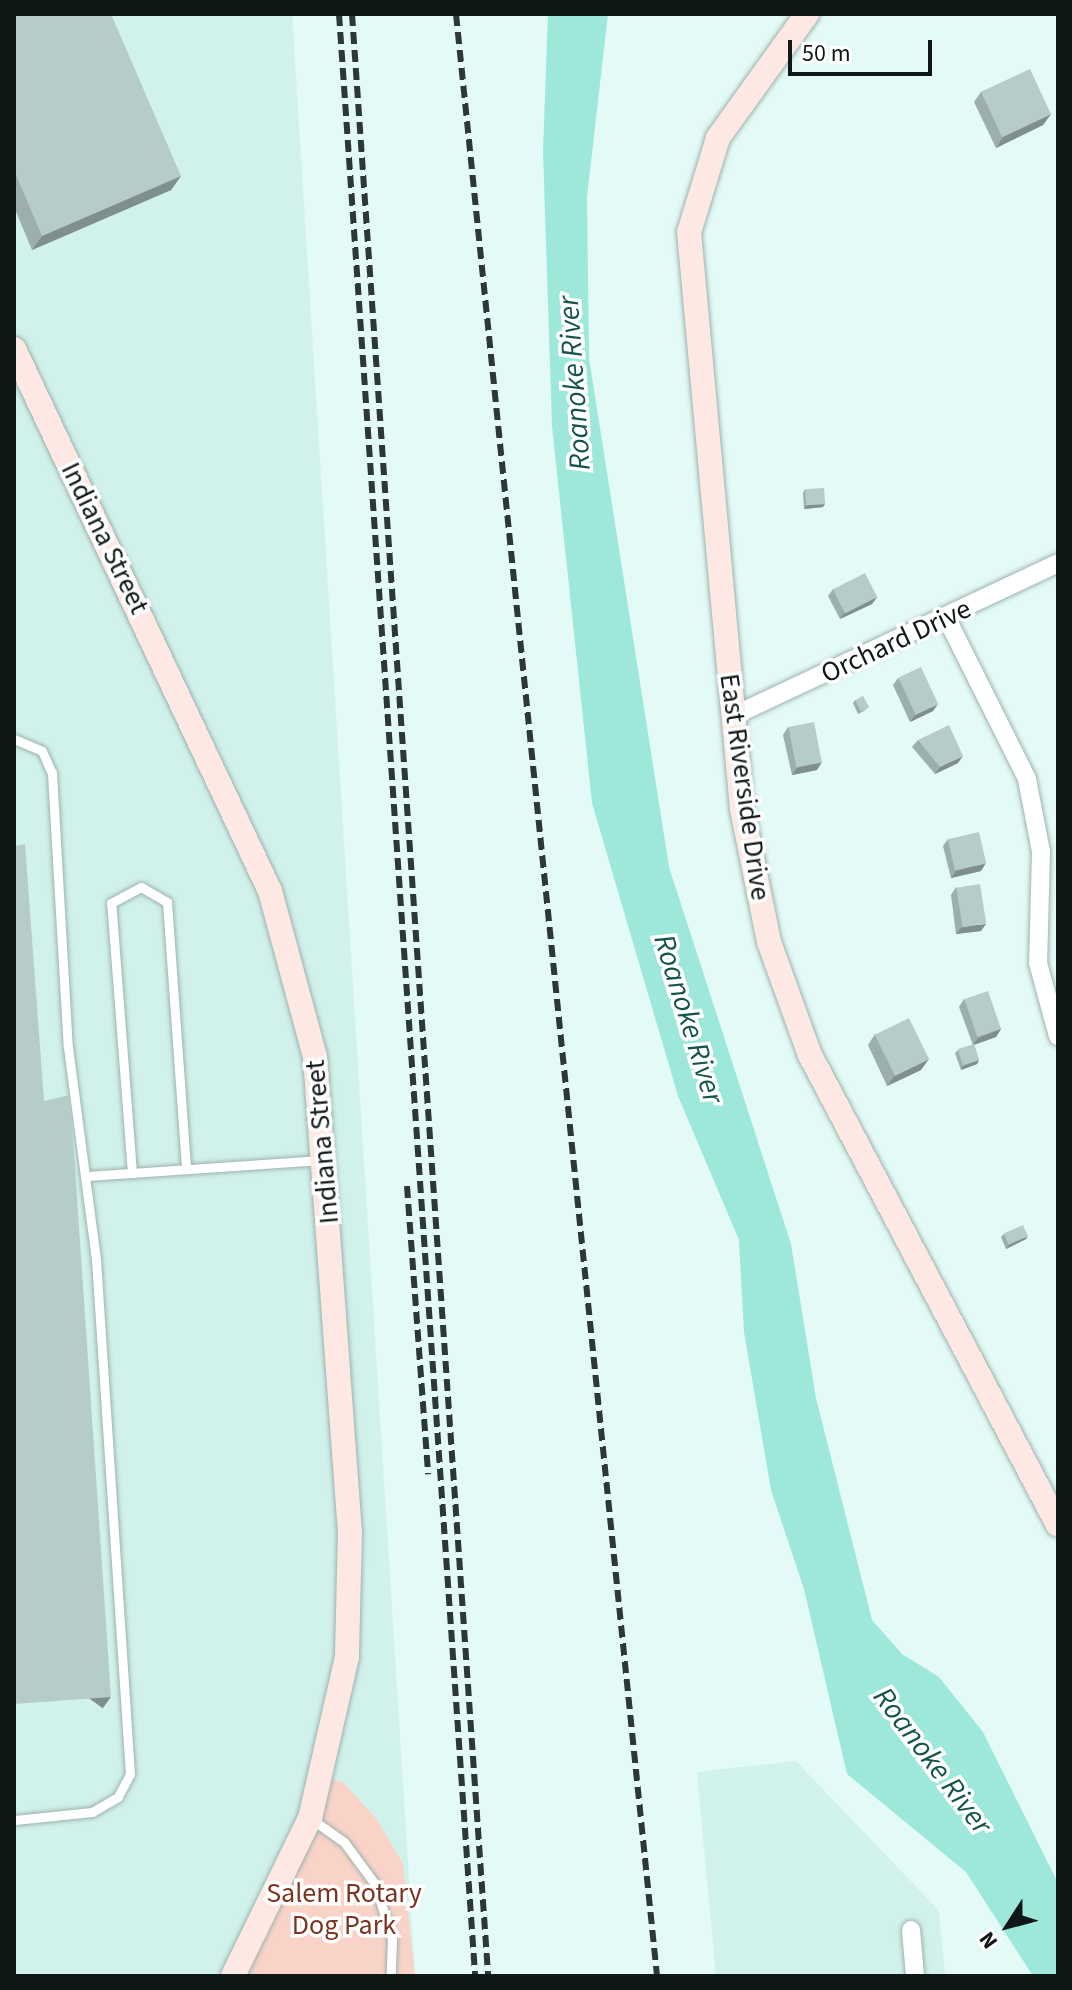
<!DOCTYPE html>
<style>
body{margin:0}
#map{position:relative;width:1072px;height:1990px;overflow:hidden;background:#e3faf6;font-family:"Source Sans 3",sans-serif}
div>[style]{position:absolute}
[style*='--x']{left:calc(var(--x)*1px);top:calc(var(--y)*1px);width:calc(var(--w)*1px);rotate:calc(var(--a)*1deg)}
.built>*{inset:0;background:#d1f1eb}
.green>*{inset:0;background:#fad3c8}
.water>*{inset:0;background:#9de8db}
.roads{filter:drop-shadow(0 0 2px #9db3af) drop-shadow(0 0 2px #9db3af)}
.lane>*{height:9px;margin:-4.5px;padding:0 4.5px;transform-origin:4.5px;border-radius:4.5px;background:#fff}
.street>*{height:18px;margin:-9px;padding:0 9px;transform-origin:9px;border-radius:9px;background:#fff}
.secondary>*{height:24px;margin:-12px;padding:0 12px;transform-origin:12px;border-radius:12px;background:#fde8e3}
.rail>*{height:6px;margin-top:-3px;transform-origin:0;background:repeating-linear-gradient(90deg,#2d3735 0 12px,transparent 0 18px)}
.wall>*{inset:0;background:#9dafac}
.shaded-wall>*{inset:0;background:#7f8f8c;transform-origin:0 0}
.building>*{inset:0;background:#b6ccc8;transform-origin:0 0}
span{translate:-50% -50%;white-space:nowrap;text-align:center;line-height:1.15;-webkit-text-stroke:7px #fff;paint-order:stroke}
.street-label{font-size:28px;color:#101817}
.park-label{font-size:28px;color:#7c331f}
.water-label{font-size:30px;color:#15544c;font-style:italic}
.frame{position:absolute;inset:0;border:16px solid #101817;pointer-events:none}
.north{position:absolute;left:968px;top:1886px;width:80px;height:80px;-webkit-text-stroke:6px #fff;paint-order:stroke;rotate:234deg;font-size:22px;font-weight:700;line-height:32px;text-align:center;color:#101817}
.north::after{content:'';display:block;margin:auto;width:28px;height:36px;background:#101817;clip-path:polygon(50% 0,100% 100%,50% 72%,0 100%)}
.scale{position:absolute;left:788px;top:40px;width:144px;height:36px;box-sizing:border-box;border:4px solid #101817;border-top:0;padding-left:10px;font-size:24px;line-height:28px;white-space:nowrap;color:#101817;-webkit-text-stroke:6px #fff;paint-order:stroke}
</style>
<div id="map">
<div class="built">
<div style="clip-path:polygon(14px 14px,292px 14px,415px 1976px,14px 1976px)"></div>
<div style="clip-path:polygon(796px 1761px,939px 1911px,945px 1976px,716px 1976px,697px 1772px)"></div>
</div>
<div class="green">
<div style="clip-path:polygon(324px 1775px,344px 1783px,378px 1821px,403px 1864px,415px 1976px,233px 1976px)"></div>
</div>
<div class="water">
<div style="clip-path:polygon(548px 14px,608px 14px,587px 197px,589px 358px,669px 867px,791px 1244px,816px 1398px,872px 1620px,902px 1654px,939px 1677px,983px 1732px,1058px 1883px,1058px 1976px,1033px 1976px,966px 1872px,847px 1774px,804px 1589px,771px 1490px,744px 1332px,739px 1240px,678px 1096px,592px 803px,552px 426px,543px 151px)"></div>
</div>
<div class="roads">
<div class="lane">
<div style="--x:14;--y:739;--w:30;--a:23"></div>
<div style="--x:42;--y:751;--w:24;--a:66"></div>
<div style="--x:52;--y:773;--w:274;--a:86.7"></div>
<div style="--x:68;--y:1047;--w:215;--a:82.5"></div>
<div style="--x:96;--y:1260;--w:515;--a:86.22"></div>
<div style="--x:130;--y:1774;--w:26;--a:118"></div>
<div style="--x:118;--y:1797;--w:30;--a:150"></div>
<div style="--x:92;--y:1812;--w:78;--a:174.1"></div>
<div style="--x:132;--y:1173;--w:271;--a:-94.4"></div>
<div style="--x:111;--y:903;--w:34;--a:-28"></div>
<div style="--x:141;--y:887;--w:30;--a:30"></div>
<div style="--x:167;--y:902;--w:268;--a:85.9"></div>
<div style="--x:88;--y:1176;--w:233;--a:-3.9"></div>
<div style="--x:310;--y:1818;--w:42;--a:35.2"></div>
<div style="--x:344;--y:1842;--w:52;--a:53.6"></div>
<div style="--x:375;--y:1884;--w:58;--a:72.8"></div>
<div style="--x:392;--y:1939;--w:37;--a:92"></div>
</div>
<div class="street">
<div style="--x:946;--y:617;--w:181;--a:63.4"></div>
<div style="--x:1027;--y:779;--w:74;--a:79.1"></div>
<div style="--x:1041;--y:852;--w:111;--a:91.5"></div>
<div style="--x:1038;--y:963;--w:76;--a:74.7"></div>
<div style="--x:733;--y:716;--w:359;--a:-25.2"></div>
<div style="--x:911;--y:1930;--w:46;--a:85"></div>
</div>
<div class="secondary">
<div style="--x:807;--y:14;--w:153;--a:125.7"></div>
<div style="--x:718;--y:138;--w:98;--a:107.1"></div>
<div style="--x:689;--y:232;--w:579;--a:84.75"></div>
<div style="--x:742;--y:809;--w:136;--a:78.5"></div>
<div style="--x:769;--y:942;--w:120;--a:70.1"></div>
<div style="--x:810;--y:1055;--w:531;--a:62.18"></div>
<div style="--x:14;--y:349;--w:599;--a:64.72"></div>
<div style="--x:270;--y:891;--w:172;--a:74.8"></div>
<div style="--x:315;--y:1057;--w:475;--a:85.8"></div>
<div style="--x:350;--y:1531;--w:126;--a:91.4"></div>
<div style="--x:347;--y:1657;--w:165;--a:102.9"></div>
<div style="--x:310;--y:1818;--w:176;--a:116"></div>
</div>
</div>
<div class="rail">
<div style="--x:339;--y:14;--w:1967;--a:86.03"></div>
<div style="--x:352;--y:14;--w:1967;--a:86.03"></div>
<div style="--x:456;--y:14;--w:1972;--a:84.15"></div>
<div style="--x:407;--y:1186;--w:289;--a:85.8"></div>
</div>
<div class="wall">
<div style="clip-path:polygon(14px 14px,181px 176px,171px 190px,32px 250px,14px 207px)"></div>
<div style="clip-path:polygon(981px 92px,1051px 114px,1043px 125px,996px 148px,974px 102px)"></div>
<div style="clip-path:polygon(805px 489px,823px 507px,804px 509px,803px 493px)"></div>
<div style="clip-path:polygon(833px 589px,877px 597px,872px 604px,840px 619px,828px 596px)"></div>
<div style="clip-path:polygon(898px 678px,933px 711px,910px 722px,893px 685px)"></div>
<div style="clip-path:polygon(855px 700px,866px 710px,858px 714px,853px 703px)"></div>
<div style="clip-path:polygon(788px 727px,817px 770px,792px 775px,783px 735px)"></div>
<div style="clip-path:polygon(918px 740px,958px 763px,935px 774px,912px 747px)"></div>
<div style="clip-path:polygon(948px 839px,981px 871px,951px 878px,943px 846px)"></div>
<div style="clip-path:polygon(956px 887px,981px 931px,956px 934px,951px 895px)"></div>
<div style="clip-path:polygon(964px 999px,1001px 1029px,996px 1037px,974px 1045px,979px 1060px,977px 1064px,961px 1070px,955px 1053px,958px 1050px,973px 1045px,959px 1007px)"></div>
<div style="clip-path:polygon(875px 1034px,921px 1070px,887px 1086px,868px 1045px)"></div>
<div style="clip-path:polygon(1004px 1234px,1026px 1239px,1006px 1249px,1001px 1237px)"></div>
</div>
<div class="shaded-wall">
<div style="clip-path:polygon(1051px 114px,1043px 125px,996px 148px,1003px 137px)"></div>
<div style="clip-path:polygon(181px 176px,171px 190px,32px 250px,42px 236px)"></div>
<div style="clip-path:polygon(825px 504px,823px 507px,804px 509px,807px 505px)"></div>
<div style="clip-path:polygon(877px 597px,872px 604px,840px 619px,845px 612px)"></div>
<div style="clip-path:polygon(938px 704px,933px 711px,910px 722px,915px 715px)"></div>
<div style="clip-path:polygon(963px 756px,958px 763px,935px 774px,940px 767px)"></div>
<div style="clip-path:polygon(822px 762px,817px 770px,792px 775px,797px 768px)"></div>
<div style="clip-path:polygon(986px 863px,981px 871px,951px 878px,956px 871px)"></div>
<div style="clip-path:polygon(986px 924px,981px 931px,956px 934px,962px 927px)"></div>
<div style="clip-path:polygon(1001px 1029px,996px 1037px,973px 1045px,978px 1038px)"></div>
<div style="clip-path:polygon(929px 1059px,921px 1070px,887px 1086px,895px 1075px)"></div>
<div style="clip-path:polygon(979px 1060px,977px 1064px,961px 1070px,963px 1066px)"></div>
<div style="clip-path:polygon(1028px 1236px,1026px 1239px,1006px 1249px,1009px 1245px)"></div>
<div style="left:111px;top:1697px;width:14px;height:97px;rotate:126deg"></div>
</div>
<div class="building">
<div style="clip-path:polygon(14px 14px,111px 14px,181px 176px,42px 236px,14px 170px)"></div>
<div style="left:1030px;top:69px;width:50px;height:54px;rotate:65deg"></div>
<div style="left:824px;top:488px;width:16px;height:19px;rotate:86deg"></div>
<div style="left:865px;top:573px;width:27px;height:36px;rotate:63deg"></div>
<div style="left:921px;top:667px;width:41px;height:25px;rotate:65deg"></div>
<div style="left:863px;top:696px;width:13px;height:9px;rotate:61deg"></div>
<div style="left:814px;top:722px;width:41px;height:26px;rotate:79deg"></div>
<div style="clip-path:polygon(949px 725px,963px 756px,940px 767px,918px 740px)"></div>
<div style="left:979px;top:832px;width:32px;height:32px;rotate:77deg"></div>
<div style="clip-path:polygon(25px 844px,44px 1101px,70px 1095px,111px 1697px,14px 1704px,14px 846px)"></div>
<div style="left:980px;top:884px;width:40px;height:24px;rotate:81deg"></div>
<div style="left:988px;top:991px;width:40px;height:25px;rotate:71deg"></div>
<div style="left:909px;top:1018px;width:46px;height:38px;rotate:64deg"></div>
<div style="left:974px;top:1044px;width:17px;height:17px;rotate:73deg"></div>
<div style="left:1023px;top:1225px;width:12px;height:21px;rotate:66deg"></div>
</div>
<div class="street-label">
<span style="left:105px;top:538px;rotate:64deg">Indiana Street</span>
<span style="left:896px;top:641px;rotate:-25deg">Orchard Drive</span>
<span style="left:745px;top:787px;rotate:82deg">East Riverside Drive</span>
<span style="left:322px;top:1142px;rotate:-95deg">Indiana Street</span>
</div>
<div class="park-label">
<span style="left:344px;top:1909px">Salem Rotary<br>Dog Park</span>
</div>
<div class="water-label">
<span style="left:575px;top:383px;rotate:-94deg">Roanoke River</span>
<span style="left:688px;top:1019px;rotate:73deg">Roanoke River</span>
<span style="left:932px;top:1761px;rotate:53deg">Roanoke River</span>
</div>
<div class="frame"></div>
<div class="north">N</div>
<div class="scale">50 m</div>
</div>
